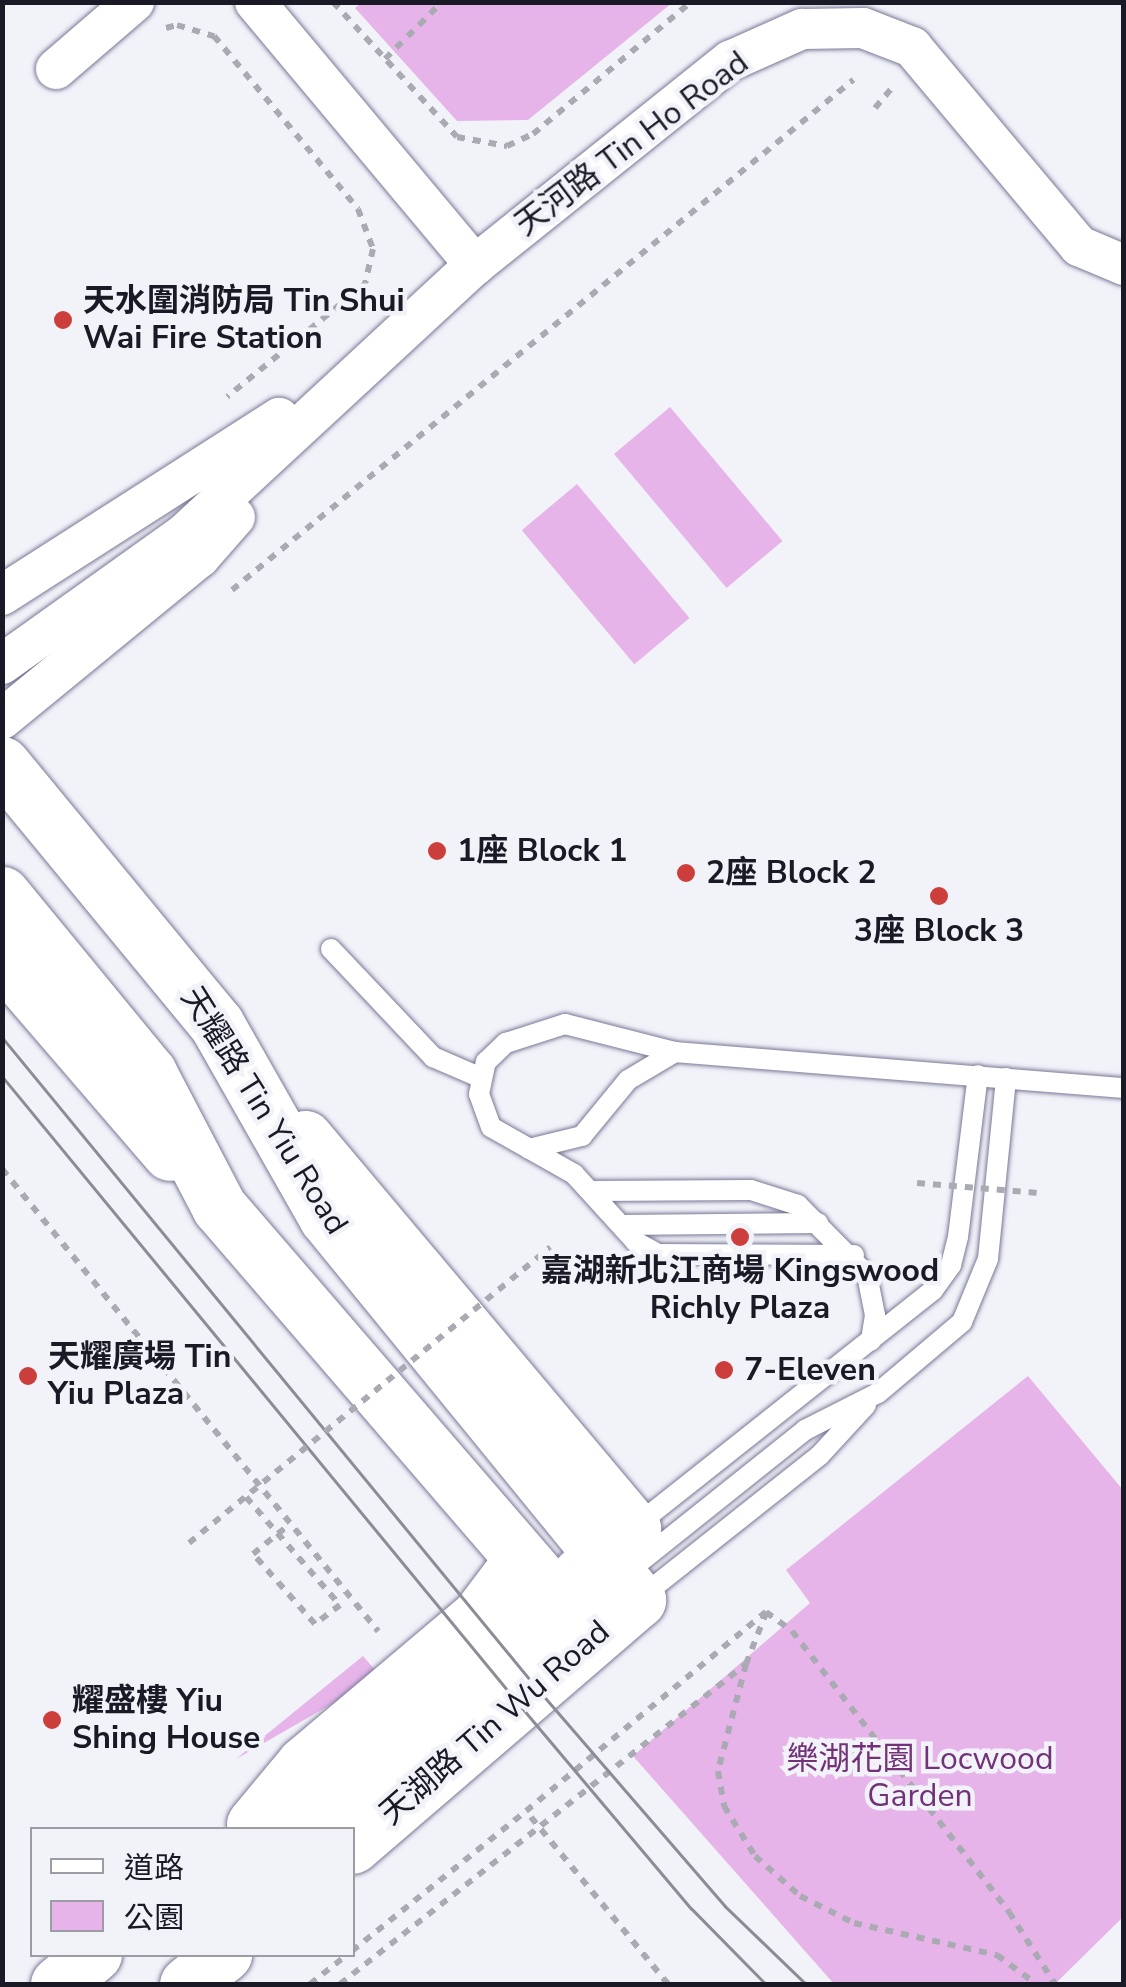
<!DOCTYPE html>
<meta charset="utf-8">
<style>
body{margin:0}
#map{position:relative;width:1126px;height:1987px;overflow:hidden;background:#f2f2f9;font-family:"Nunito Sans","Noto Sans TC",sans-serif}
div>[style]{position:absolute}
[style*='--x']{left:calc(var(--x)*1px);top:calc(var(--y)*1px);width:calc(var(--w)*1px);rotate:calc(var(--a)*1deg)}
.green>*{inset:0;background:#e6b4e9;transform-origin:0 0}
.path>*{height:6px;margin-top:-3px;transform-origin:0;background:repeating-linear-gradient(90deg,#aaaab3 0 8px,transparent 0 16px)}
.roads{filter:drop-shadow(0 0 2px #787897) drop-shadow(0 0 2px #787897)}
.service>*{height:20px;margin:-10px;padding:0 10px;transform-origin:10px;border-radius:10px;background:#fff}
.minor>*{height:40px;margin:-20px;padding:0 20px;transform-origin:20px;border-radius:20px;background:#fff}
.secondary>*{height:55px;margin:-27.5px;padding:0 27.5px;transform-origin:27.5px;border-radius:27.5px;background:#fff}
.tram>*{height:2.5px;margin:-1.25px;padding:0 1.25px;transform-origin:1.25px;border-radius:1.25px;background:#8c8c96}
.path-bridge>*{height:6px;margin-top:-3px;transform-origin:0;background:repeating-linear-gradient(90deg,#aaaab3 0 8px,transparent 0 16px)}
.dots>*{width:28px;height:28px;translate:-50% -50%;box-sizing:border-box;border:5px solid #f2f2f9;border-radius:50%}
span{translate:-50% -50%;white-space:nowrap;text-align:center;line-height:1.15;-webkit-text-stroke:9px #f2f2f9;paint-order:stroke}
.street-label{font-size:32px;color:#1a1a26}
.poi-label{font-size:32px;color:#1a1a26;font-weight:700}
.left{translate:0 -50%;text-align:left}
.park-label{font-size:32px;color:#733278}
.frame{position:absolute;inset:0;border:5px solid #1a1a26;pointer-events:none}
.legend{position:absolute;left:30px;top:1827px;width:325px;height:130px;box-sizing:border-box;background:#f2f2f9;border:2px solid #9c9ca5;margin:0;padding:12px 18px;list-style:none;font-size:30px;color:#1a1a26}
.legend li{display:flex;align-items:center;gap:20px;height:50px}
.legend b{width:50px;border:2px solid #9c9ca5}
</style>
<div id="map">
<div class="green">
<div style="clip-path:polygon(361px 3px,361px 2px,672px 3px,528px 120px,457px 121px,355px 8px)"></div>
<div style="left:670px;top:407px;width:175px;height:73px;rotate:50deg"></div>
<div style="left:577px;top:484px;width:175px;height:72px;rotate:50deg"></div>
<div style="clip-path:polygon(1028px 1376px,1123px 1490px,1123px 1917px,1055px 1984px,834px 1984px,633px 1756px,810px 1603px,786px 1570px)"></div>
<div style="clip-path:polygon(363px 1656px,375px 1670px,337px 1701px,236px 1759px)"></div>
</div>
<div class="path">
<div style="--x:333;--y:2;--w:183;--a:47.4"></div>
<div style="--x:457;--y:137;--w:51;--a:10.2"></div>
<div style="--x:507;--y:146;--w:29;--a:-25"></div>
<div style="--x:533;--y:134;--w:206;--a:-39.9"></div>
<div style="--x:166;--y:28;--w:11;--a:-15"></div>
<div style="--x:177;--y:25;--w:39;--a:17"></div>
<div style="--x:214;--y:36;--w:225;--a:50.2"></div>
<div style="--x:358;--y:209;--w:43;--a:69.4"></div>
<div style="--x:373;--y:249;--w:36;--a:103"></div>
<div style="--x:365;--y:284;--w:178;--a:140.7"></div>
<div style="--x:385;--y:59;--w:81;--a:-45"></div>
<div style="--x:875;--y:108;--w:26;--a:-50"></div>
<div style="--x:232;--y:590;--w:804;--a:-39.39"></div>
<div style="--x:2;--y:1169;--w:596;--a:50.86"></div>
<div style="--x:253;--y:1554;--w:48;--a:-39"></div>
<div style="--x:766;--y:1612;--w:32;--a:36"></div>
<div style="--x:792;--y:1631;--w:355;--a:52.3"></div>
<div style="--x:1009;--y:1912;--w:85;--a:57.4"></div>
<div style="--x:746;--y:1664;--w:55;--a:-68.6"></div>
<div style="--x:352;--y:1951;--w:223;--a:-38.8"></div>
<div style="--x:310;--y:1984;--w:48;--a:-38.3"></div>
<div style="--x:340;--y:1984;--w:517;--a:-38.24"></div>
<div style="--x:746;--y:1664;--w:111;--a:104.7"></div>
<div style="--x:718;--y:1771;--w:36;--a:80"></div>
<div style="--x:724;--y:1806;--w:59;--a:58.2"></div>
<div style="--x:755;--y:1856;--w:60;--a:41.6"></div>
<div style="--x:800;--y:1896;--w:60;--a:26.6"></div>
<div style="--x:854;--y:1923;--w:147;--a:12.6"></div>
<div style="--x:997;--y:1955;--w:49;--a:36.6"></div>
<div style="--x:668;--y:1984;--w:224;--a:-129.4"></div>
<div style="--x:526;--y:1811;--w:312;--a:-39.7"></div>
</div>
<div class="roads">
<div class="service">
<div style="--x:331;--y:949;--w:149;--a:46.6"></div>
<div style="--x:433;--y:1057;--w:50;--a:23.5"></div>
<div style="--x:529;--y:1149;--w:55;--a:-13.8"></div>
<div style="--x:582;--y:1136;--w:72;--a:-50.6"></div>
<div style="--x:628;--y:1080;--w:55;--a:-30.8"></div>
<div style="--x:591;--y:1191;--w:160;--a:-0.4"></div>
<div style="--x:751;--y:1190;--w:49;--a:17.7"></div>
<div style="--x:798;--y:1205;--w:98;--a:45.4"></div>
<div style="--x:867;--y:1275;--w:41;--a:78.7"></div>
<div style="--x:875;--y:1315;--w:26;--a:99"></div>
<div style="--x:621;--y:1225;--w:197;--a:-0.6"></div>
<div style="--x:854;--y:1255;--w:196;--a:-179.7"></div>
<div style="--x:658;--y:1254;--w:26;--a:-151"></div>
<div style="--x:635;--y:1241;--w:91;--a:-132.3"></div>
<div style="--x:574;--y:1174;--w:95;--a:-150.5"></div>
<div style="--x:491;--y:1127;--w:35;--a:-110"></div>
<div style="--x:479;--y:1094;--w:33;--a:-78"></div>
<div style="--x:486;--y:1062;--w:28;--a:-44"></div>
<div style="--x:506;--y:1043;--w:62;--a:-17.9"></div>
<div style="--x:565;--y:1024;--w:114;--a:14.3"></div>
<div style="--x:675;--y:1052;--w:450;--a:4.6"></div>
<div style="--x:633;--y:1528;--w:383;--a:-38.4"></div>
<div style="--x:933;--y:1290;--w:31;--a:-54"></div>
<div style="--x:951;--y:1265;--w:29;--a:-76"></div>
<div style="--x:958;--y:1237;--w:163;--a:-83"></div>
<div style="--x:621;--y:1577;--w:236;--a:-38.6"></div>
<div style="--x:805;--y:1430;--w:82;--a:-26.9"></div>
<div style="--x:878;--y:1393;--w:110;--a:-40.2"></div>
<div style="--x:962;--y:1322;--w:68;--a:-67.6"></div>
<div style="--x:988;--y:1259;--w:182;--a:-84.3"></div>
<div style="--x:641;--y:1597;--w:228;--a:-38.4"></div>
<div style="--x:820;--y:1455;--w:68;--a:-47.4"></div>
</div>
<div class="minor">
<div style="--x:255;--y:2;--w:343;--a:50.1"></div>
<div style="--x:56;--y:69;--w:103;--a:-40.7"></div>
<div style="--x:2;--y:595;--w:329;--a:-32.6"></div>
<div style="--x:2;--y:664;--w:222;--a:-35.5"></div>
<div style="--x:183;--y:535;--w:398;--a:-42.8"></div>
<div style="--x:475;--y:265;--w:327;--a:-38.7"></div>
<div style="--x:730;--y:61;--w:79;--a:-24"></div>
<div style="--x:802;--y:29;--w:61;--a:-0.9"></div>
<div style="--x:863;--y:28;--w:53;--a:21.2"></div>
<div style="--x:912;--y:47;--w:260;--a:50"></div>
<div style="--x:1079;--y:246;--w:49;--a:22.9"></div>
<div style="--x:2;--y:719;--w:256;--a:-39.3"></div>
<div style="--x:200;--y:557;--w:53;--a:-48.8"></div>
</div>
<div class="secondary">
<div style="--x:2;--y:764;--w:338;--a:50.5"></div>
<div style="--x:217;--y:1025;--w:221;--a:60.4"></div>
<div style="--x:326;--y:1217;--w:494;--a:50.8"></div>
<div style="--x:638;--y:1600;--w:377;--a:139.3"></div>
<div style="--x:2;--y:894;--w:232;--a:50.6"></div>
<div style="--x:149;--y:1073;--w:151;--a:62.4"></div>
<div style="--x:219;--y:1207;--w:518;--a:49.23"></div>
<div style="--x:557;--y:1599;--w:33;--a:-5"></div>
<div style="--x:590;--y:1596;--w:35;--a:-31"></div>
<div style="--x:2;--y:958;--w:257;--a:49.3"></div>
<div style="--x:305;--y:1138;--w:510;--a:49.94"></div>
<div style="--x:267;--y:1814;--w:65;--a:-13.4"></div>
<div style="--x:330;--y:1799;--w:231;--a:-38.9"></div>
<div style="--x:510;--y:1654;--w:106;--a:-48.8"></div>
<div style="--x:254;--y:1824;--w:78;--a:-50.2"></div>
<div style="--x:304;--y:1764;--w:229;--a:-40.2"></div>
<div style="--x:479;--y:1616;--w:71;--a:-53"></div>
<div style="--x:58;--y:1984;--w:47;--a:-39.8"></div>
<div style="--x:187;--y:1984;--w:48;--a:-39"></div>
</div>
</div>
<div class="tram">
<div style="--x:2;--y:1037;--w:843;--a:50.59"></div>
<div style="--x:537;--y:1688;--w:288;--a:49.2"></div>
<div style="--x:725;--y:1906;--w:112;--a:43.9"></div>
<div style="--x:2;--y:1076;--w:813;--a:50.54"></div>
<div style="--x:519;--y:1704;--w:267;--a:49.9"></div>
<div style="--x:691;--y:1908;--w:107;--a:45.4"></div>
</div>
<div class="path-bridge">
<div style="--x:917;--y:1183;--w:122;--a:4.7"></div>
<div style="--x:246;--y:1497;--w:143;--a:49"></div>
<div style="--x:340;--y:1605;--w:31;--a:143"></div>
<div style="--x:315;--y:1624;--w:94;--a:-131.5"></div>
<div style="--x:189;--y:1543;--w:467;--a:-39.3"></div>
</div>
<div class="dots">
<div style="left:63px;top:320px;background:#cc3e3c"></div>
<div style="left:437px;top:851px;background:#cc3e3c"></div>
<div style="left:686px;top:873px;background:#cc3e3c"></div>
<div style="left:939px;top:896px;background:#cc3e3c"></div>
<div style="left:740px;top:1237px;background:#cc3e3c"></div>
<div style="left:724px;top:1370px;background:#cc3e3c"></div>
<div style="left:28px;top:1376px;background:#cc3e3c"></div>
<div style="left:52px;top:1720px;background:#cc3e3c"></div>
</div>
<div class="street-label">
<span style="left:632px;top:144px;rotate:-37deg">天河路 Tin Ho Road</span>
<span style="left:264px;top:1111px;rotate:58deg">天耀路 Tin Yiu Road</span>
<span style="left:495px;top:1723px;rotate:-41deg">天湖路 Tin Wu Road</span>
</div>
<div class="poi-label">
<span class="left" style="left:83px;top:320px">天水圍消防局 Tin Shui<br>Wai Fire Station</span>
<span class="left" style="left:457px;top:851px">1座 Block 1</span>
<span class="left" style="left:706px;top:873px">2座 Block 2</span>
<span style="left:939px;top:931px">3座 Block 3</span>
<span style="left:740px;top:1290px">嘉湖新北江商場 Kingswood<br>Richly Plaza</span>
<span class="left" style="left:48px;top:1376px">天耀廣場 Tin<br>Yiu Plaza</span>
<span class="left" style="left:744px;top:1370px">7-Eleven</span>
<span class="left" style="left:72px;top:1720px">耀盛樓 Yiu<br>Shing House</span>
</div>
<div class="park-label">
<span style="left:920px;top:1778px">樂湖花園 Locwood<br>Garden</span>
</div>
<div class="frame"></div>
<ul class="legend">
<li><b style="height:12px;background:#fff"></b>道路</li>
<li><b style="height:28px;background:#e6b4e9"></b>公園</li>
</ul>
</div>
